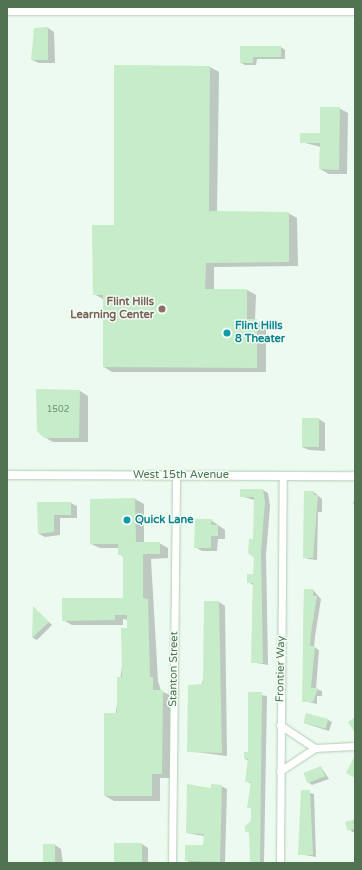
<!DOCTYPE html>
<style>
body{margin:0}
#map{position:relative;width:362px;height:870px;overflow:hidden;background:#ecfaf0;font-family:"Varela Round",sans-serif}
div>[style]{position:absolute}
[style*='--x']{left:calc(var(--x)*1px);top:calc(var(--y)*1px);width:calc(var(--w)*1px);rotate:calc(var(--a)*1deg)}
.shadow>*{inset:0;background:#0003}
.building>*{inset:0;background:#c7ecc9;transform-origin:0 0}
.roads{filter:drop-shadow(0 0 1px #b3ccb5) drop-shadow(0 0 1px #b3ccb5)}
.minor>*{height:7px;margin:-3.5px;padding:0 3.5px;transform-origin:3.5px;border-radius:3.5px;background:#fff}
.tertiary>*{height:8px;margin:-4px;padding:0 4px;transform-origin:4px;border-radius:4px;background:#fff}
.dots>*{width:11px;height:11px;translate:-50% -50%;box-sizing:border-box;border:2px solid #f2fdf5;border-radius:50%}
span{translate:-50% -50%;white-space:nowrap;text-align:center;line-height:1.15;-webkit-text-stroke:3px #f2fdf5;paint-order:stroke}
.number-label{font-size:9px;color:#6e9170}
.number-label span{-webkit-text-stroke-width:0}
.education-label{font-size:11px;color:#785e54;font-weight:700}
.right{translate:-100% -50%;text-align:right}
.culture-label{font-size:11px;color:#0d838f;font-weight:700}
.left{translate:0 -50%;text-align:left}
.street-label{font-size:11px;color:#517352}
.frame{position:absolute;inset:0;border:8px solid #517352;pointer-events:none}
</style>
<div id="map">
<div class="shadow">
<div style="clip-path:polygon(48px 28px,54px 32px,55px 63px,39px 63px,32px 60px)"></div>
<div style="clip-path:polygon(241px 47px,281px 47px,285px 50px,285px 59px,257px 59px,256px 65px,245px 65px,241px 63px)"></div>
<div style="clip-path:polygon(115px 66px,210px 67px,219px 72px,217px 212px,288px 213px,297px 218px,298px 266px,214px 267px,214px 290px,247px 290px,256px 295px,255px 320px,266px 325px,266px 372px,112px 372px,104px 367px,103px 299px,94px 294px,115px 226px)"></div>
<div style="clip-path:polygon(339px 108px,348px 113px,347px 174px,329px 174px,320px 169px,321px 147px,301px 142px,321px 134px)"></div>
<div style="clip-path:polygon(80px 391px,88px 396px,88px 442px,53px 442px,44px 437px)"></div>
<div style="clip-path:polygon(319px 419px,325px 423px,325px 451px,309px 450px,302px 447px)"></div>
<div style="clip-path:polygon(263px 490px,268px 493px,270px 506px,266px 555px,268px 665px,252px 662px,253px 585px,248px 582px,254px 575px,254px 500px,241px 496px)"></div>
<div style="clip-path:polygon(314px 492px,322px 499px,322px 512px,318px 512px,317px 560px,308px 559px,304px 557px)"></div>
<div style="clip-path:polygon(135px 499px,144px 504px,144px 543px,159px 543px,168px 548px,168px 558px,151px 559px,158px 681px,161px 691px,172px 696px,171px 778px,160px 778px,160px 801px,114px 801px,105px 796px,128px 620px,123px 619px,123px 625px,72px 625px,63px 620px,124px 599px,124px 557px,119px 554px,119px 548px,100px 548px,91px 544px)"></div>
<div style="clip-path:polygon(355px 501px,355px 509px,353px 502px)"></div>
<div style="clip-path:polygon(38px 503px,71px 503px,77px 506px,77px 518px,60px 518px,60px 535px,45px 537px,39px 534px)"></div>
<div style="clip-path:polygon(211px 520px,225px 530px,225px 539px,218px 539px,217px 551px,202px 551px,195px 547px)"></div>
<div style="clip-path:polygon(304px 590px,313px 590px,321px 599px,315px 636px,314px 647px,319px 650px,316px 689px,322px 691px,322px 696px,317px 696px,317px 704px,303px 701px)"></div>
<div style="clip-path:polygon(219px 602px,225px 606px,227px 756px,188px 751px)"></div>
<div style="clip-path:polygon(34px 608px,52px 625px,37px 640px,33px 638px)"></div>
<div style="clip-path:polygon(249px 693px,267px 696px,264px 863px,250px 863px,250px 833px,246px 831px,250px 826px,252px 809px,248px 807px,252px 784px,246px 781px,249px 761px,245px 759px,249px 753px)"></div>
<div style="clip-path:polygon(328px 720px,332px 722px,329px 731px,304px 723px)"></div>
<div style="clip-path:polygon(321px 767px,329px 779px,312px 785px,308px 782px)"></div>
<div style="clip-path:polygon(221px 786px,227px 789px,225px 863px,191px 863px,186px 860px,204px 846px,204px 836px,187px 833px,212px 789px)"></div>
<div style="clip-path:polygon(302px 791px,314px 794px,316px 857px,299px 854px)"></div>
<div style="clip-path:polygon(355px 820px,355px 832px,352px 832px,346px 822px)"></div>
<div style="clip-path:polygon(142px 844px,148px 848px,148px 863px,116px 863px)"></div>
<div style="clip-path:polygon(55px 845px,61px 849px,63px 863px,39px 863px,44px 863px)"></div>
</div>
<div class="building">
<div style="clip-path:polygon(48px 27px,48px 60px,31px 60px,34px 28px)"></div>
<div style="clip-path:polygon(240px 46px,281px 46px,281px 57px,253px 57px,253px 63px,240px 63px)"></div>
<div style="clip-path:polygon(114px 65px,210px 66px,209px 211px,289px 212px,289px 262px,206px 263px,205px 289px,247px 289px,247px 319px,257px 319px,257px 368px,103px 367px,103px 295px,93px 295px,92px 225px,114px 225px)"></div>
<div style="clip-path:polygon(320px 107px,340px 107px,339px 170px,319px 169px,320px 143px,300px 143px,300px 133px,320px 133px)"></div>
<div style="clip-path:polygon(36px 389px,80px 390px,79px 438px,44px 438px,37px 431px)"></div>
<div style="left:302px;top:418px;width:17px;height:29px"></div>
<div style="clip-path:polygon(240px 489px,263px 489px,265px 502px,261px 552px,263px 663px,251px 663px,253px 583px,247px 583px,247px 574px,253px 574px,254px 558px,248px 553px,249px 539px,253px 539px,254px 497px,240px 497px)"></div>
<div style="clip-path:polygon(304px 491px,314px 491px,314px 495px,318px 495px,313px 558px,303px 558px)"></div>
<div style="clip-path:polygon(135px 498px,136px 542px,160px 542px,160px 554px,143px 554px,143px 598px,148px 599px,150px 677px,153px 677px,153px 690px,163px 690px,162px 774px,152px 774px,152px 796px,104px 796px,104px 713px,117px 713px,117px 677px,122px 677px,121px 628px,127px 628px,127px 615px,115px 615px,115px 620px,62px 621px,62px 598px,123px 598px,123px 555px,118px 555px,118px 544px,90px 544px,90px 499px)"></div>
<div style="clip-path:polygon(37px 502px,71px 502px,71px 515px,54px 515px,54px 532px,38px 534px)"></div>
<div style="clip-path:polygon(195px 519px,212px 519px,211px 525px,218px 525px,218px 536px,211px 536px,211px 548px,194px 548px)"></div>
<div style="clip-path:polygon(304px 589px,313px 589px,313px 596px,317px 596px,311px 633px,310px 646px,315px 646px,311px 688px,318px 688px,313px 702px,302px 702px)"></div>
<div style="clip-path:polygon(204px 601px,219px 601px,222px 753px,187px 752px,188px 685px,203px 684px)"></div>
<div style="clip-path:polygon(33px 606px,49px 622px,32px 638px)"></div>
<div style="clip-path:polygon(248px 692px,262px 692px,260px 863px,250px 863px,249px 832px,245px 832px,245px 826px,251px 821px,251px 808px,247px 808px,251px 782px,245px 782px,248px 759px,244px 759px,244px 752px,248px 752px)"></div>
<div style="left:306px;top:713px;width:23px;height:10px;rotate:15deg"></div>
<div style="clip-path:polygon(355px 717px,355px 733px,348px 722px)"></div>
<div style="clip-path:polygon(355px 755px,355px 778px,346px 773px)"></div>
<div style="left:321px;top:766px;width:11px;height:19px;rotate:68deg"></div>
<div style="clip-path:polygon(187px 784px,211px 788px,211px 784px,222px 785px,220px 862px,185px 861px,185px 845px,203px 845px,204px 834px,186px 833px)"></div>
<div style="clip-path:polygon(301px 790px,310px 790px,313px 855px,298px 855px)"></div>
<div style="left:353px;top:820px;width:9px;height:8px;rotate:77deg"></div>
<div style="left:142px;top:843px;width:20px;height:28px;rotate:90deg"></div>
<div style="left:55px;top:844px;width:19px;height:12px;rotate:90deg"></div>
</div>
<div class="roads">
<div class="minor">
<div style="--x:280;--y:725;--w:42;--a:33.3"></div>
<div style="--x:280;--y:771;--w:42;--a:-33.3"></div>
<div style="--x:315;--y:748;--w:40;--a:-2.9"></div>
<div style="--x:172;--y:863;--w:388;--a:-89.4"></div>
<div style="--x:280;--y:863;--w:388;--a:-89.6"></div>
</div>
<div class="tertiary">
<div style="--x:7;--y:11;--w:348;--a:0"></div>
<div style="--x:7;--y:475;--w:348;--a:0.2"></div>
</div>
</div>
<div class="dots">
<div style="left:162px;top:309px;background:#8d6e63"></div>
<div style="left:227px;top:333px;background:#0f9aa8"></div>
<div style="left:127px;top:520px;background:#0f9aa8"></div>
</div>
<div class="number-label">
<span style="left:58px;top:410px">1502</span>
</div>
<div class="education-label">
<span class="right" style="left:154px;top:309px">Flint Hills<br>Learning Center</span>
</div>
<div class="culture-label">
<span class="left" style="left:235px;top:333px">Flint Hills<br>8 Theater</span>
<span class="left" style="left:135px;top:520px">Quick Lane</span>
</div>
<div class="street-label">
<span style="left:181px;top:475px">West 15th Avenue</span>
<span style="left:174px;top:669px;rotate:-89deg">Stanton Street</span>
<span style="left:281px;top:669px;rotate:-89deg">Frontier Way</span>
</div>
<div class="frame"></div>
</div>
